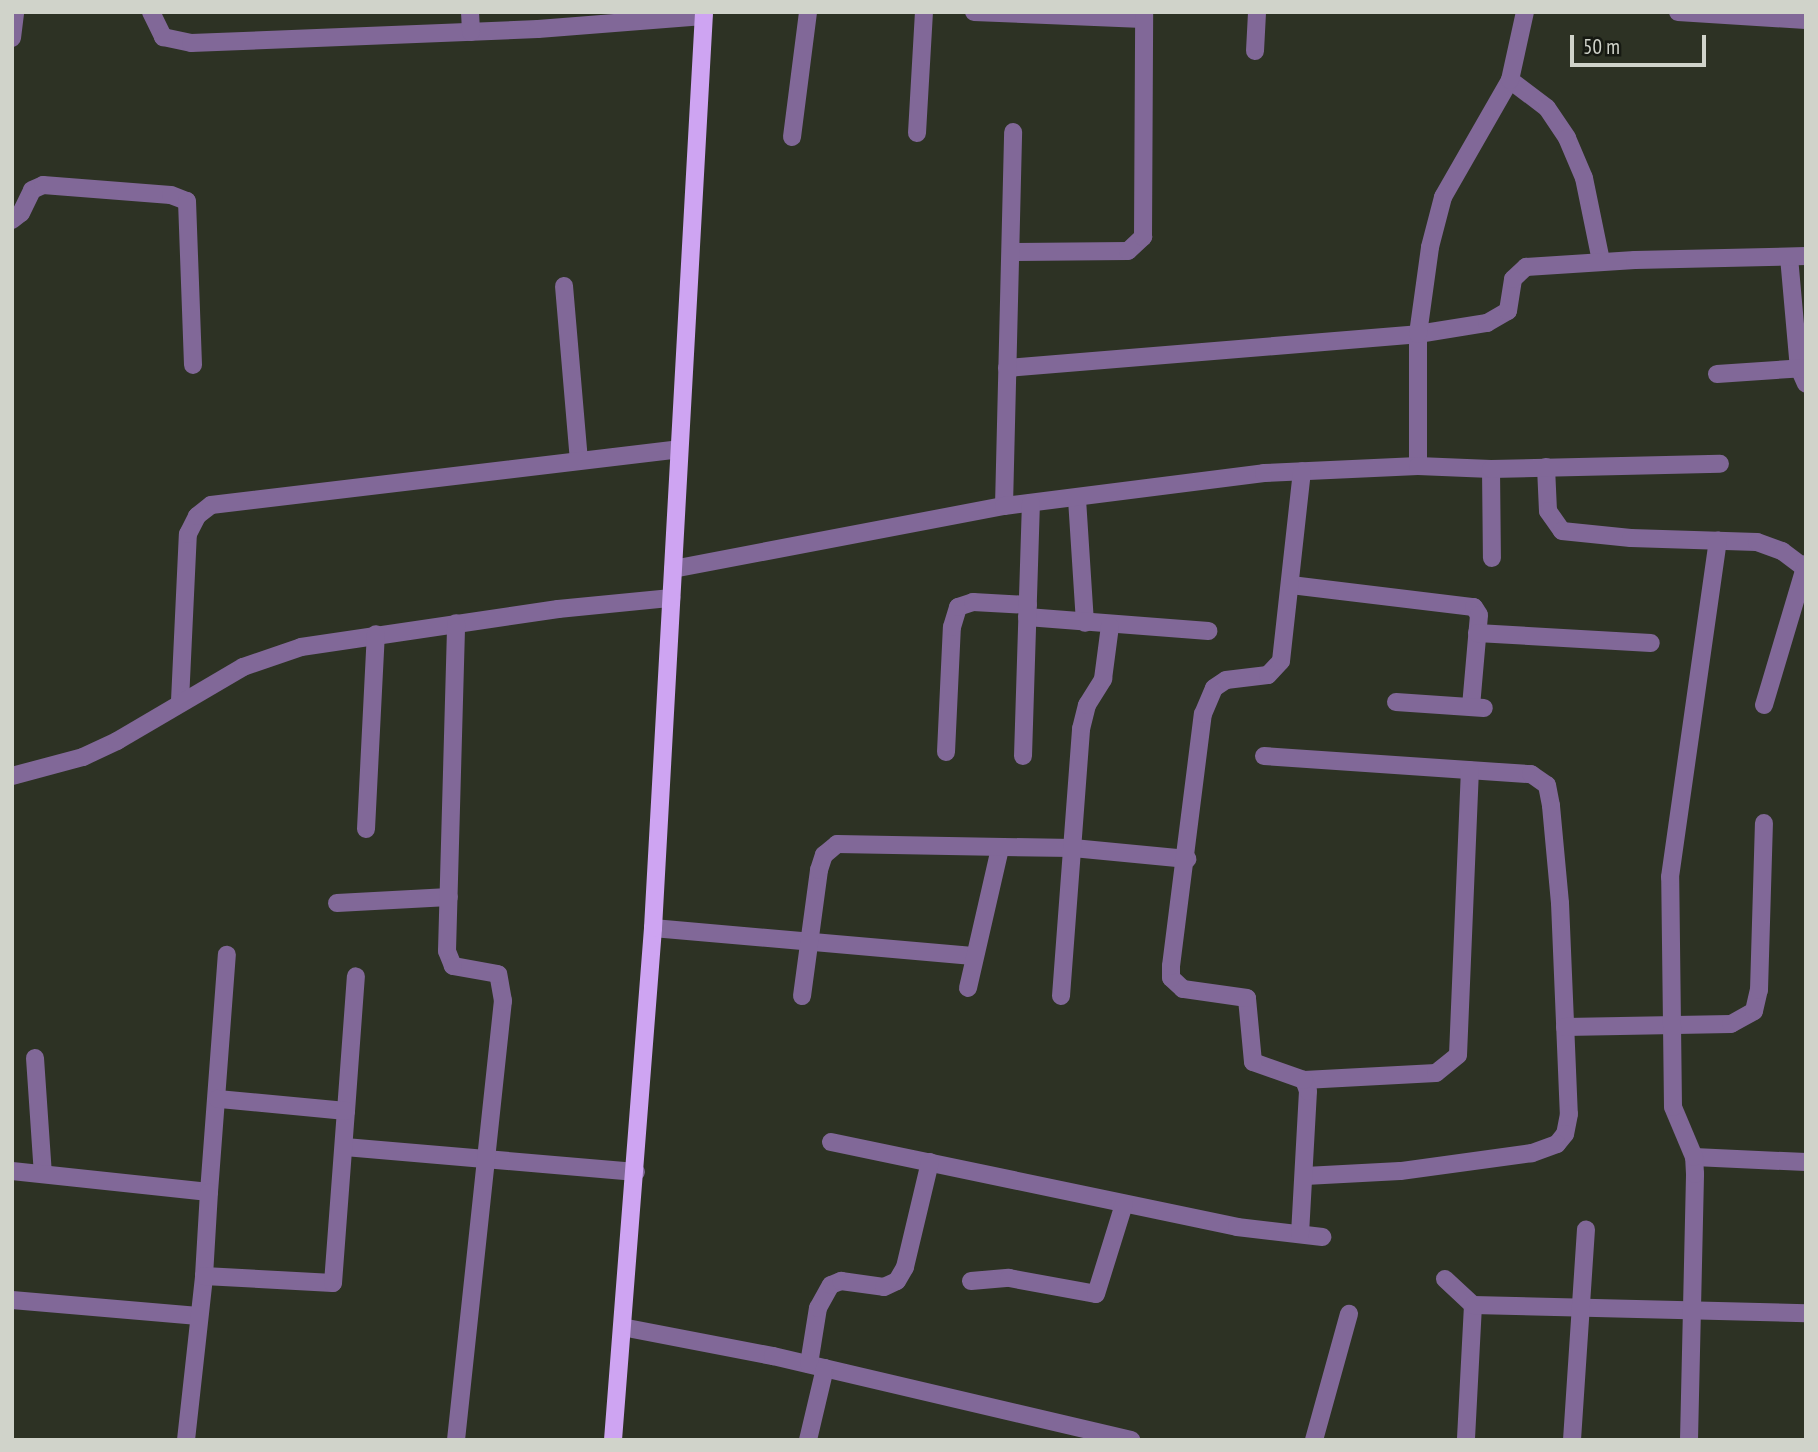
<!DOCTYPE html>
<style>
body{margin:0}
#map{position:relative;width:1818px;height:1452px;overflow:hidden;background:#2d3224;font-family:"PT Sans Narrow",sans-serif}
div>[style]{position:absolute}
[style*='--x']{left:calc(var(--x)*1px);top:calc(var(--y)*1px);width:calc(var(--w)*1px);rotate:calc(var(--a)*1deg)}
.minor>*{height:18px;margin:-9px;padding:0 9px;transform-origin:9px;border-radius:9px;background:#816898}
.major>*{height:18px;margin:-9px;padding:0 9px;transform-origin:9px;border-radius:9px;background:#cea4f2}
span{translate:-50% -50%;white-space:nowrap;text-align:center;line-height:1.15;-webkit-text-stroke:7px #161912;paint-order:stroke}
.frame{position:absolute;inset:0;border:14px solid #d0d3ca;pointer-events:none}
.scale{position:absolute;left:1570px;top:35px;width:136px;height:32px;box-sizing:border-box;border:4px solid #d0d3ca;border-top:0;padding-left:9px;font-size:21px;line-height:24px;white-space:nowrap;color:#d0d3ca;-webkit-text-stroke:5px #161912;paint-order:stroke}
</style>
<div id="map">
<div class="minor">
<div style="--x:151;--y:12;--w:28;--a:64"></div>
<div style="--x:163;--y:37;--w:29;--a:12"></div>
<div style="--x:191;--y:43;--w:347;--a:-2.3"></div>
<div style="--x:538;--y:29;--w:166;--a:-4.5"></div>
<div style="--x:470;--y:12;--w:20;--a:87"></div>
<div style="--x:974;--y:12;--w:169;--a:2.4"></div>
<div style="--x:1678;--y:12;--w:128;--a:3.6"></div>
<div style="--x:12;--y:38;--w:26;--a:-83"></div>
<div style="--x:1255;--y:51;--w:39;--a:-87"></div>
<div style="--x:1510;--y:80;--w:46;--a:37.1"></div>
<div style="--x:1547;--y:108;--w:36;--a:56"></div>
<div style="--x:1567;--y:138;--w:43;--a:67"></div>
<div style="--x:1584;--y:178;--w:85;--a:78.4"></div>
<div style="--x:917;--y:133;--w:121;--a:-86.7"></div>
<div style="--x:792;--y:137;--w:126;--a:-82.7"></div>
<div style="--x:12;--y:220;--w:11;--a:-38"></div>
<div style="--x:21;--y:213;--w:25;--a:-64"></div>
<div style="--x:32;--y:190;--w:12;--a:-24"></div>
<div style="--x:43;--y:185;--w:128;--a:4.5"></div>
<div style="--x:171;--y:195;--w:17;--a:21"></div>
<div style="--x:187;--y:201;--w:164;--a:87.9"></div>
<div style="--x:1012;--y:252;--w:116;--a:-0.5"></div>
<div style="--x:1128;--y:251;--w:21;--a:-43"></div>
<div style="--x:1143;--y:237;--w:225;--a:-89.7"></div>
<div style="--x:1789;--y:257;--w:111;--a:84.9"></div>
<div style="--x:1799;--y:368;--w:17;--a:66"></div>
<div style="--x:564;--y:286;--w:175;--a:85.1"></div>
<div style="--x:1007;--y:368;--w:412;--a:-4.7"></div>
<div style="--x:1418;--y:334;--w:70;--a:-9.1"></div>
<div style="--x:1487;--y:323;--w:24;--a:-30"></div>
<div style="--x:1508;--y:311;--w:32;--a:-81"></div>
<div style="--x:1513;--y:279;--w:18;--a:-43"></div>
<div style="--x:1526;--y:267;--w:109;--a:-3.7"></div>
<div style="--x:1635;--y:260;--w:171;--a:-1.3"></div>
<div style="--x:1717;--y:374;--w:89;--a:-3.9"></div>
<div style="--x:1418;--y:466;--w:132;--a:-90"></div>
<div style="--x:1418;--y:334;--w:88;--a:-82.1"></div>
<div style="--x:1430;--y:247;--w:52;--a:-75.4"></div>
<div style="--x:1443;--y:197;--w:135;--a:-60.2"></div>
<div style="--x:1510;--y:80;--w:70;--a:-77.6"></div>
<div style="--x:1546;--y:467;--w:44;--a:87.4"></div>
<div style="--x:1548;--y:511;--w:24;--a:55"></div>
<div style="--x:1562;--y:531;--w:69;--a:5.8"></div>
<div style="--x:1631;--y:538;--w:126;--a:1.8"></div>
<div style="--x:1757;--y:542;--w:27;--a:20"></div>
<div style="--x:1782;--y:551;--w:30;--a:37"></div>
<div style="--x:1491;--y:469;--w:89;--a:89.4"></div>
<div style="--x:1077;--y:499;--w:124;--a:86.3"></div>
<div style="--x:1004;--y:506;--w:374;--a:-88.6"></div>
<div style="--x:673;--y:569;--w:337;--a:-10.8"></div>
<div style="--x:1004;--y:506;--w:262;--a:-7.2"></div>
<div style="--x:1264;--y:473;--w:154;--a:-2.6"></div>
<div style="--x:1418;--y:466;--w:73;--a:2.4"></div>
<div style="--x:1491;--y:469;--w:229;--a:-1.3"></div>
<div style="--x:1291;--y:585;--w:184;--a:6.9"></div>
<div style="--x:1474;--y:607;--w:9;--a:58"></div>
<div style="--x:1479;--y:615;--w:92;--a:95"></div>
<div style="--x:1027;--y:617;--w:182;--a:4.4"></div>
<div style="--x:1477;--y:633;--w:174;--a:3.3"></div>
<div style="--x:180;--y:701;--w:167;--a:-87.3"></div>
<div style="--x:188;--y:534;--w:20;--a:-63"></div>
<div style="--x:197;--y:516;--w:18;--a:-38"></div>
<div style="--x:211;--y:505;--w:471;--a:-6.8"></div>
<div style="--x:1396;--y:702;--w:88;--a:3.9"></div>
<div style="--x:1764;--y:705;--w:147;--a:-73.4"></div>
<div style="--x:946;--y:752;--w:125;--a:-87.3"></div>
<div style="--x:952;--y:627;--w:21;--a:-73"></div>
<div style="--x:958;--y:607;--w:16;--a:-18"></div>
<div style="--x:973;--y:602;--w:55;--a:3.1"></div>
<div style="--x:1023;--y:756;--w:253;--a:-88.2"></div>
<div style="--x:1264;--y:756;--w:268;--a:3.9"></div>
<div style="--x:1531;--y:774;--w:19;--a:35"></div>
<div style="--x:1547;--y:785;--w:21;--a:79"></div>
<div style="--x:1551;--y:806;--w:97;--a:84.7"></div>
<div style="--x:1560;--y:903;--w:211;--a:87.6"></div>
<div style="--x:1569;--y:1114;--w:20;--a:101"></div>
<div style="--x:1565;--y:1134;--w:13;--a:129"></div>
<div style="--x:1557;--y:1144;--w:27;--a:160"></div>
<div style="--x:1532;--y:1153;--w:133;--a:172.2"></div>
<div style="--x:1400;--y:1171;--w:95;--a:177"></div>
<div style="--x:12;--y:776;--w:73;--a:-15"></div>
<div style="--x:83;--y:757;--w:38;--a:-25"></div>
<div style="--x:117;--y:741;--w:146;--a:-30.4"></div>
<div style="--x:243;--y:667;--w:61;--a:-19"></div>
<div style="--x:301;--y:647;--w:260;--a:-8.4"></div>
<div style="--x:558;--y:609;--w:114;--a:-5.6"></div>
<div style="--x:366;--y:829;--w:195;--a:-87.1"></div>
<div style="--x:337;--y:903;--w:112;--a:-3.1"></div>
<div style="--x:653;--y:928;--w:321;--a:5"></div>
<div style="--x:968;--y:988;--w:144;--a:-77.1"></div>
<div style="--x:802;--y:996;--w:127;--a:-82.3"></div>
<div style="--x:819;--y:870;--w:16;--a:-72"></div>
<div style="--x:824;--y:855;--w:17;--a:-40"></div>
<div style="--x:837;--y:844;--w:236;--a:1"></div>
<div style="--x:1073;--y:848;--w:115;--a:5.5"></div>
<div style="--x:1061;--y:996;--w:268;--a:-85.7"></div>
<div style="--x:1081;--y:729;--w:25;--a:-76"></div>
<div style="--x:1087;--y:705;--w:31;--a:-58"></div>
<div style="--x:1103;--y:679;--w:53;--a:-82.5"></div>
<div style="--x:1565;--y:1027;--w:166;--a:-1"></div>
<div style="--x:1731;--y:1024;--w:26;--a:-29"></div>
<div style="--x:1754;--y:1011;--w:22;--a:-77"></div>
<div style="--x:1759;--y:990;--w:167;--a:-88.3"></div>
<div style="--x:35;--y:1058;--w:116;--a:86.1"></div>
<div style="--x:1304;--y:1080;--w:132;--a:-3"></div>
<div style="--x:1436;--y:1073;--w:28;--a:-39"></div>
<div style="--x:1458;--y:1055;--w:285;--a:-87.6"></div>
<div style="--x:346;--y:1111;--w:135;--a:-85.8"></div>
<div style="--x:831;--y:1142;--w:415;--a:11.8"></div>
<div style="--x:1237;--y:1227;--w:86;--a:6.7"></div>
<div style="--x:345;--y:1147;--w:292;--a:4.9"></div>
<div style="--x:1694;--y:1157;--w:112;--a:2.6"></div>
<div style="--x:12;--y:1171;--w:198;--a:6.1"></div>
<div style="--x:209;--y:1192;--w:238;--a:-85.7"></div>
<div style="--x:1300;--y:1234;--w:143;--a:-86.8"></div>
<div style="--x:1308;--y:1091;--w:12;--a:-110"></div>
<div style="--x:1304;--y:1080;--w:54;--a:-160.6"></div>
<div style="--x:1253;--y:1062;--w:64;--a:-95.4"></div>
<div style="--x:1247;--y:998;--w:65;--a:-172"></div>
<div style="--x:1183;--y:989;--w:16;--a:-137"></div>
<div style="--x:1171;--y:978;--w:12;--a:-90"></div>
<div style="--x:1171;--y:966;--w:254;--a:-82.8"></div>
<div style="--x:1203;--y:714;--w:28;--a:-67"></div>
<div style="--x:1214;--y:688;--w:14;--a:-34"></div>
<div style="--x:1226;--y:680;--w:42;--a:-6.8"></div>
<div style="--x:1268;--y:675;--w:19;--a:-47"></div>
<div style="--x:1281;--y:661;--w:191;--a:-83.7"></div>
<div style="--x:204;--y:1276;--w:84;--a:-86.6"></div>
<div style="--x:1445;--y:1279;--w:38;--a:43"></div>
<div style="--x:1473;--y:1305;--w:135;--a:93"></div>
<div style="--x:971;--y:1281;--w:38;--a:-5"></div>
<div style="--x:1009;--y:1278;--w:88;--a:10.4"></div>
<div style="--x:1096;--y:1294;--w:94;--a:-72.7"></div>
<div style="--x:12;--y:1300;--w:187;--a:4.9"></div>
<div style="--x:1473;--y:1305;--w:333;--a:1.4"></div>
<div style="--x:622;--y:1327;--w:154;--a:10.9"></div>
<div style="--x:773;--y:1356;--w:368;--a:13.2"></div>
<div style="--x:809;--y:1364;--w:57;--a:-80.9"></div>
<div style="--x:818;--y:1308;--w:26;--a:-61"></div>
<div style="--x:831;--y:1285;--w:11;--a:-22"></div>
<div style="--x:841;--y:1281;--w:43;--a:7.9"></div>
<div style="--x:884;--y:1287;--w:14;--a:-25"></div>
<div style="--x:897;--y:1281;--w:16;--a:-60"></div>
<div style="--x:905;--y:1267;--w:108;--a:-76.6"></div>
<div style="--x:186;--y:1440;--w:165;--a:-83.7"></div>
<div style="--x:204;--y:1276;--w:129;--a:3.1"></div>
<div style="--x:333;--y:1283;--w:172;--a:-85.7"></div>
<div style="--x:346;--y:1111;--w:129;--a:-174.6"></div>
<div style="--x:456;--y:1440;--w:442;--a:-83.9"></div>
<div style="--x:503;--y:1001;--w:27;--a:-100"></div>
<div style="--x:498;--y:974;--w:46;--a:-169.9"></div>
<div style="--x:453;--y:966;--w:16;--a:-112"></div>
<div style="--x:447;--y:951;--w:328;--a:-88.4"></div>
<div style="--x:808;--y:1440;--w:74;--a:-76.7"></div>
<div style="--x:1314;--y:1440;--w:131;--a:-74.5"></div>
<div style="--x:1572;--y:1440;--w:211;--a:-86.2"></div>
<div style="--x:1689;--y:1440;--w:266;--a:-88.7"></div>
<div style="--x:1695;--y:1174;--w:17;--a:-93"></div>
<div style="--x:1694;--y:1157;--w:54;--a:-112.8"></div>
<div style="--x:1673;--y:1107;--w:230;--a:-90.7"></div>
<div style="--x:1670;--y:877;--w:340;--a:-81.9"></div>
</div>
<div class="major">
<div style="--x:613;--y:1440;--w:514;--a:-85.53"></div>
<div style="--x:653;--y:928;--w:917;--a:-86.81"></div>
</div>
<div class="frame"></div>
<div class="scale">50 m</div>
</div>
